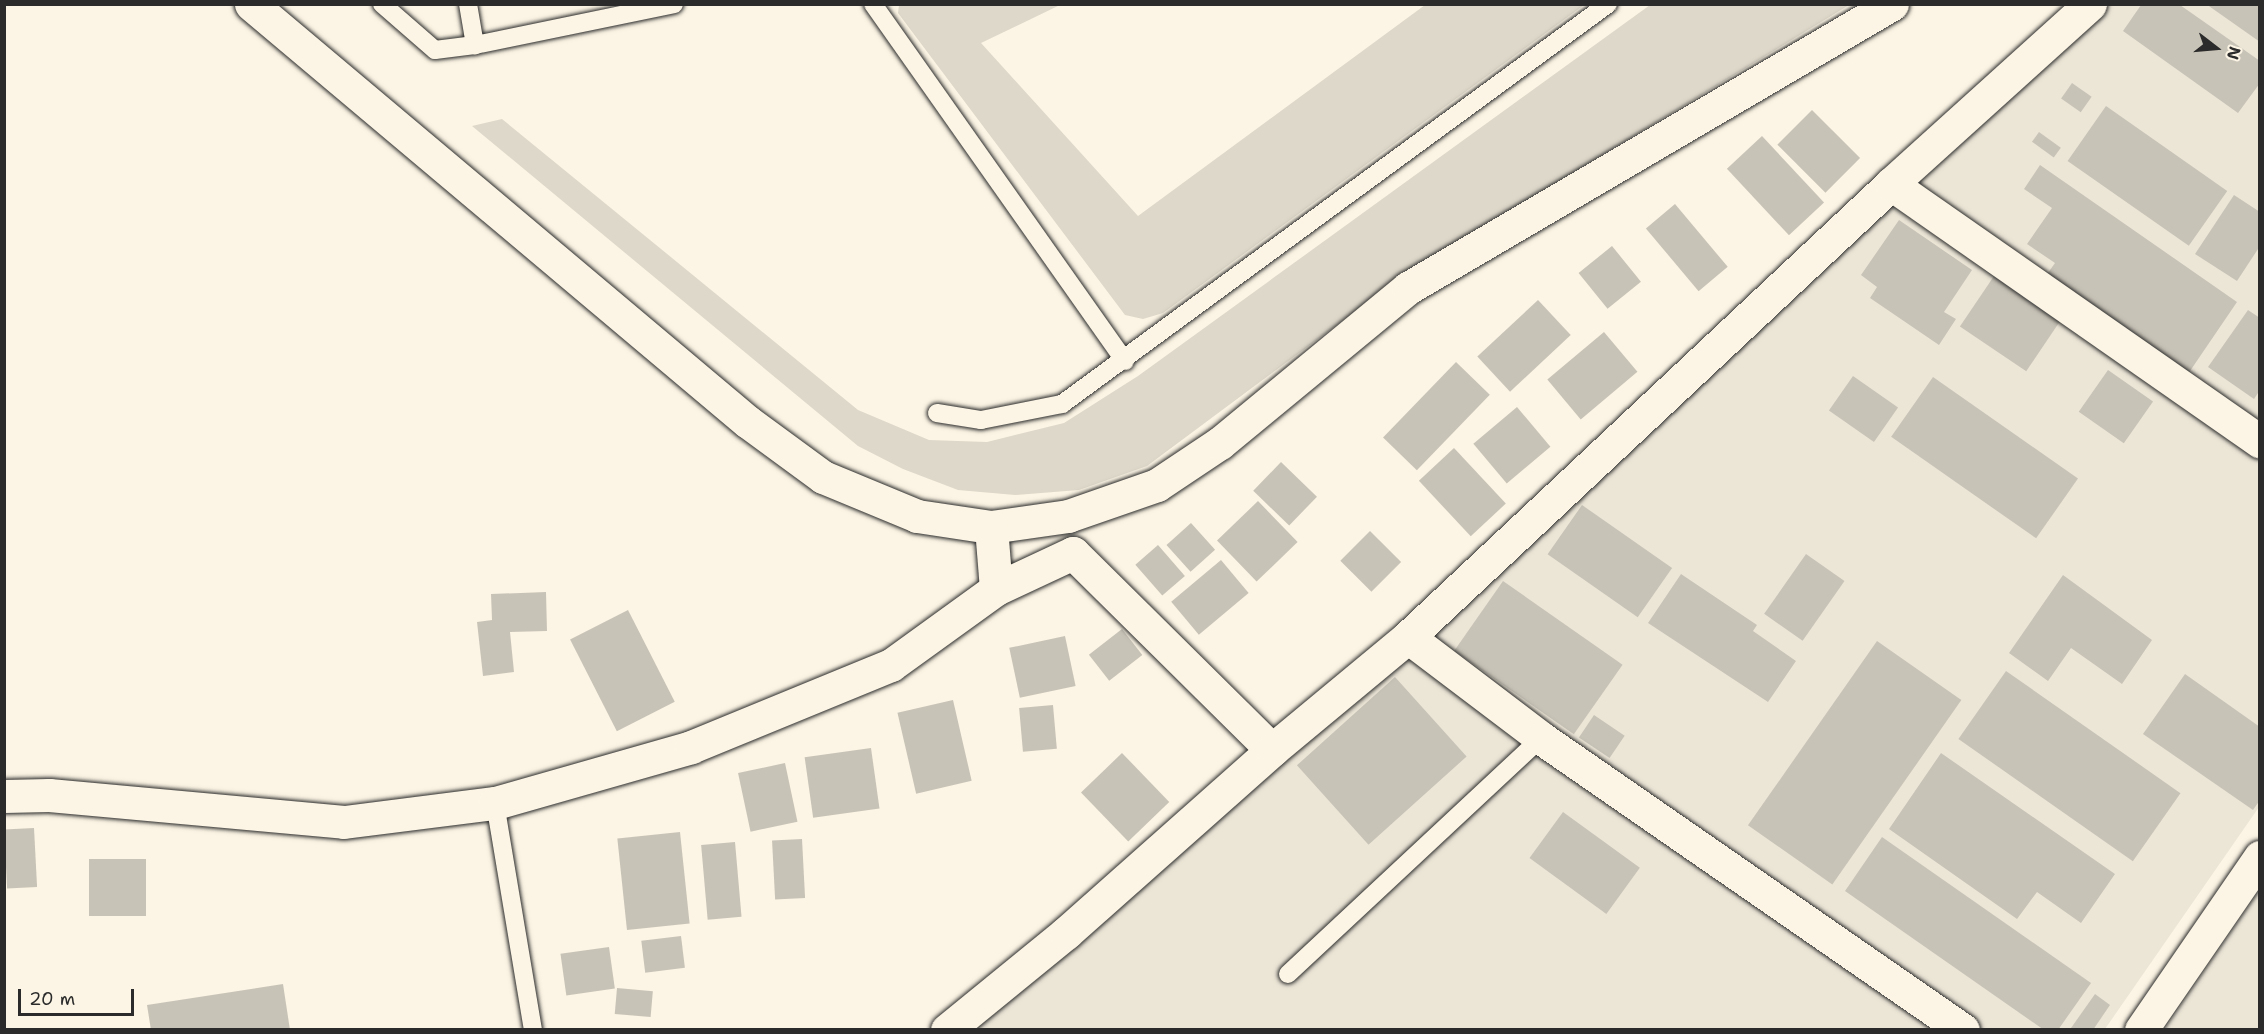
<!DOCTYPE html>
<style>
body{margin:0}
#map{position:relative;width:2264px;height:1034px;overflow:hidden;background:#fcf5e5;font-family:"Shantell Sans",sans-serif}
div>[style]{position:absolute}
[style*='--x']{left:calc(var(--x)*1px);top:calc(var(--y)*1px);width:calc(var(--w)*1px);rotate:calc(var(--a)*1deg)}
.built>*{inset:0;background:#ece6d7}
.green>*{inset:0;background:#ded8ca}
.building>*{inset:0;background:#c8c3b7;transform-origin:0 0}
.roads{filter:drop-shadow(0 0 2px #2b2b2b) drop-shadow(0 0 2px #2b2b2b)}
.service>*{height:18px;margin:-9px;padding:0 9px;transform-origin:9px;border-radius:9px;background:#fcf5e5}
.minor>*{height:33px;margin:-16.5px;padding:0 16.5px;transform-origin:16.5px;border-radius:16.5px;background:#fcf5e5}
span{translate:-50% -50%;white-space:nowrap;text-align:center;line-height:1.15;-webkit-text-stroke:6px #fcf5e5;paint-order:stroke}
.frame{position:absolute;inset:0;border:6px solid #2b2b2b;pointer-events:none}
.north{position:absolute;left:2186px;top:18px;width:60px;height:60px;-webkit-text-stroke:4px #fcf5e5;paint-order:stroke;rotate:106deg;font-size:16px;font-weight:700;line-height:24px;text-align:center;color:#2b2b2b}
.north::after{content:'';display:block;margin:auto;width:21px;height:27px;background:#2b2b2b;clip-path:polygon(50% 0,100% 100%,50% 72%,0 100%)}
.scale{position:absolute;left:18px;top:989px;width:116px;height:27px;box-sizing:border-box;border:3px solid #2b2b2b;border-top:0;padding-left:8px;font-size:18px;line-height:21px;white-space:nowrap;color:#2b2b2b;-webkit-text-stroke:4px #fcf5e5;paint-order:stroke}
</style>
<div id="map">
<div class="built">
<div style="clip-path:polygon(2105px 5px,2259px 5px,2259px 807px,2105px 1029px,954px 1030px)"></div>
<div style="clip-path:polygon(2259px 891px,2259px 1029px,2165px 1029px)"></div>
</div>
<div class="green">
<div style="clip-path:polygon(899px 5px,1060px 5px,981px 43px,1138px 216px,1425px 5px,1584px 5px,1163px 313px,1143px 319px,1125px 315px,898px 13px)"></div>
<div style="clip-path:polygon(1650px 5px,1849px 5px,1400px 278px,1147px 466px,1079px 490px,1015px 495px,958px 490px,903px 469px,858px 446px,472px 126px,502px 119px,858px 410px,929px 440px,987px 442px,1064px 423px,1138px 376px)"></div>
</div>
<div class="building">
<div style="clip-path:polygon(2206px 4px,2260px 4px,2260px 42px)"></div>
<div style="clip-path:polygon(2141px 5px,2180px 5px,2260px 61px,2260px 83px,2238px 113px,2123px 31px)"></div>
<div style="left:2072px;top:83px;width:24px;height:19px;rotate:35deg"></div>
<div style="left:2106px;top:106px;width:148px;height:67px;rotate:35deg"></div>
<div style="left:1812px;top:110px;width:68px;height:49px;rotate:45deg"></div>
<div style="left:2039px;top:132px;width:27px;height:12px;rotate:36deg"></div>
<div style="left:1762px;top:136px;width:91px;height:48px;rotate:47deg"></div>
<div style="clip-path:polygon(2040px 165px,2237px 302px,2188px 374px,2045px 277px,2055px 263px,2027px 244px,2052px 208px,2024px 189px)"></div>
<div style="clip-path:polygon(2234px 195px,2260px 212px,2260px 246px,2237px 281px,2195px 254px)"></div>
<div style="left:1675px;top:204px;width:82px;height:38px;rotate:50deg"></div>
<div style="clip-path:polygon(1899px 220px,1972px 270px,1944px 312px,1956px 319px,1939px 345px,1870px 298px,1877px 287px,1861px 275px)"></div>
<div style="left:1612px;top:246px;width:46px;height:43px;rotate:51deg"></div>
<div style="left:1994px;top:276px;width:80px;height:61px;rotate:34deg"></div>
<div style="left:1538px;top:300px;width:48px;height:83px;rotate:47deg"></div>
<div style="clip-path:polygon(2248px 310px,2260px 318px,2260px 390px,2254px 399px,2208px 367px)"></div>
<div style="left:1604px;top:332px;width:52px;height:74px;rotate:50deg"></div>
<div style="left:1456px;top:362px;width:47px;height:105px;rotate:44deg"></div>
<div style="left:2108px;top:370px;width:55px;height:51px;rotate:35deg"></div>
<div style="left:1853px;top:376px;width:55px;height:42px;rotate:35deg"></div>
<div style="left:1933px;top:377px;width:177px;height:73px;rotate:35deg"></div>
<div style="left:1517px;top:407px;width:52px;height:57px;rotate:50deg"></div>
<div style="left:1454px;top:448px;width:76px;height:48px;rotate:47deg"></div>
<div style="left:1281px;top:462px;width:50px;height:40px;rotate:44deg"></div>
<div style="left:1258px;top:501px;width:57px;height:57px;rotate:46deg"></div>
<div style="left:1582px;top:505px;width:110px;height:60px;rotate:35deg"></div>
<div style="left:1191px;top:523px;width:36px;height:33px;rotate:48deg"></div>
<div style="left:1370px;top:531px;width:44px;height:42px;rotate:45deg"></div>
<div style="left:1158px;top:545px;width:41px;height:30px;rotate:49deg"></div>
<div style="left:1806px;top:554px;width:47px;height:73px;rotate:35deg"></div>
<div style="left:1221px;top:560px;width:43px;height:65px;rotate:50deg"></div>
<div style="clip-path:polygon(1681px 574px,1757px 625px,1753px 631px,1796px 661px,1768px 702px,1648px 623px)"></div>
<div style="clip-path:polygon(2063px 575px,2152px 640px,2122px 684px,2071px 648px,2048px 681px,2009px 653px)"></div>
<div style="left:1503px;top:581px;width:146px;height:85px;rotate:35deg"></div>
<div style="clip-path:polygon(546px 592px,547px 631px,510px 632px,514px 672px,483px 676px,477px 622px,492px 620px,491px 594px)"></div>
<div style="left:628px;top:610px;width:103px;height:65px;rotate:63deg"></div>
<div style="left:1122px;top:629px;width:33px;height:42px;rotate:52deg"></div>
<div style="left:1065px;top:636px;width:51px;height:57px;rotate:78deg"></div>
<div style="left:1877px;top:641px;width:103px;height:225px;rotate:35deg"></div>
<div style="left:2006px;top:671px;width:213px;height:83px;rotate:35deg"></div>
<div style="clip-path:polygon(2185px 674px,2260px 727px,2260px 800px,2253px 810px,2143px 734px)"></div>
<div style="left:1395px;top:677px;width:107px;height:132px;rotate:48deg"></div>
<div style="left:953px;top:700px;width:83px;height:57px;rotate:77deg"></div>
<div style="left:1053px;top:705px;width:44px;height:34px;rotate:85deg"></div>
<div style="left:1594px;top:715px;width:37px;height:27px;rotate:34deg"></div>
<div style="left:871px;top:748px;width:61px;height:67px;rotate:82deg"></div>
<div style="left:1122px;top:753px;width:68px;height:57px;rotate:46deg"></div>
<div style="clip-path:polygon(1941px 753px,2115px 874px,2081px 923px,2037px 892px,2017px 919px,1889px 829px)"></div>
<div style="left:785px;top:763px;width:60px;height:48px;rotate:78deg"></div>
<div style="left:1563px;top:812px;width:95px;height:57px;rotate:36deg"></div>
<div style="left:34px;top:828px;width:59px;height:30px;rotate:87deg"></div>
<div style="left:680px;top:832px;width:92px;height:63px;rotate:84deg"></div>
<div style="clip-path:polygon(1882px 837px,2091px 983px,2058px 1030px,2044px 1030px,1845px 891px)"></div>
<div style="left:802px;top:839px;width:59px;height:30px;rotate:87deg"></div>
<div style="left:735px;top:842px;width:75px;height:34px;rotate:85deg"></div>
<div style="left:146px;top:859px;width:57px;height:57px;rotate:90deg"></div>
<div style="left:681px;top:936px;width:32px;height:40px;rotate:83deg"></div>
<div style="left:609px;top:947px;width:42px;height:49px;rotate:82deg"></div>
<div style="clip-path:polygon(283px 984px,290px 1030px,151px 1030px,147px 1005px)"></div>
<div style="left:617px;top:988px;width:36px;height:26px;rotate:5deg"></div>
<div style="clip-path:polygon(2095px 994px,2110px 1005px,2093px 1030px,2074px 1030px,2071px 1028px)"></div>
</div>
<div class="roads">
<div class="service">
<div style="--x:382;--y:4;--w:70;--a:41"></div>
<div style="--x:435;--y:50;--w:40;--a:-7.1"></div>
<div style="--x:468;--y:4;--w:42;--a:80.3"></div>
<div style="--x:475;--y:45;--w:203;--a:-11.6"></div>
<div style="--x:873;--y:4;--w:437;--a:54.8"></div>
<div style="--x:937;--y:413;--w:45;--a:9"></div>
<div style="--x:981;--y:420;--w:83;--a:-11.2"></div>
<div style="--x:1062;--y:404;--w:677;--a:-36.23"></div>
<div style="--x:495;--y:803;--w:230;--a:80.5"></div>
<div style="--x:1288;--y:974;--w:346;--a:-43"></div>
</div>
<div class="minor">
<div style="--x:251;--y:4;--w:649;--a:40.07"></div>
<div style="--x:748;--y:422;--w:93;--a:36.3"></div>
<div style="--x:823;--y:477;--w:102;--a:22.5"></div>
<div style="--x:917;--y:516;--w:75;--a:8.5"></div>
<div style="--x:991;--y:527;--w:78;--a:-8.1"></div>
<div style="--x:1068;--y:516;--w:94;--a:-19.2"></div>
<div style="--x:1157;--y:485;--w:76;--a:-33.7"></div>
<div style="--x:1220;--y:443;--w:244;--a:-39.5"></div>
<div style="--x:1408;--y:288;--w:561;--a:-30.4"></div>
<div style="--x:1891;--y:184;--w:450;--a:34.9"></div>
<div style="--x:991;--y:527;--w:62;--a:85.4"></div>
<div style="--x:1408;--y:637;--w:167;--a:37.2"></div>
<div style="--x:1541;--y:738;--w:513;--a:34.68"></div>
<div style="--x:4;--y:796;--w:45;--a:-1.3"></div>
<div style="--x:49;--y:795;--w:296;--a:5.2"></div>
<div style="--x:344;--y:822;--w:152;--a:-7.2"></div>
<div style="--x:495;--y:803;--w:204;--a:-15.9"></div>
<div style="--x:691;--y:747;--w:216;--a:-22.3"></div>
<div style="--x:891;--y:665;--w:130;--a:-35.9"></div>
<div style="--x:996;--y:589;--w:85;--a:-25.1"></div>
<div style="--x:1073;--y:553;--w:280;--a:44.7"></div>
<div style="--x:947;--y:1030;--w:154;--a:-39.2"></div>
<div style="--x:1066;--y:933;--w:276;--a:-41.6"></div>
<div style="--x:1272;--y:750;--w:177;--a:-39.7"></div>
<div style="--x:1408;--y:637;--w:662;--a:-43.16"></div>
<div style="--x:1891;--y:184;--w:268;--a:-42.1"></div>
<div style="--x:2141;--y:1030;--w:210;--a:-55.5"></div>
</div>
</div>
<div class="frame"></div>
<div class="north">N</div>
<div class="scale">20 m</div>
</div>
